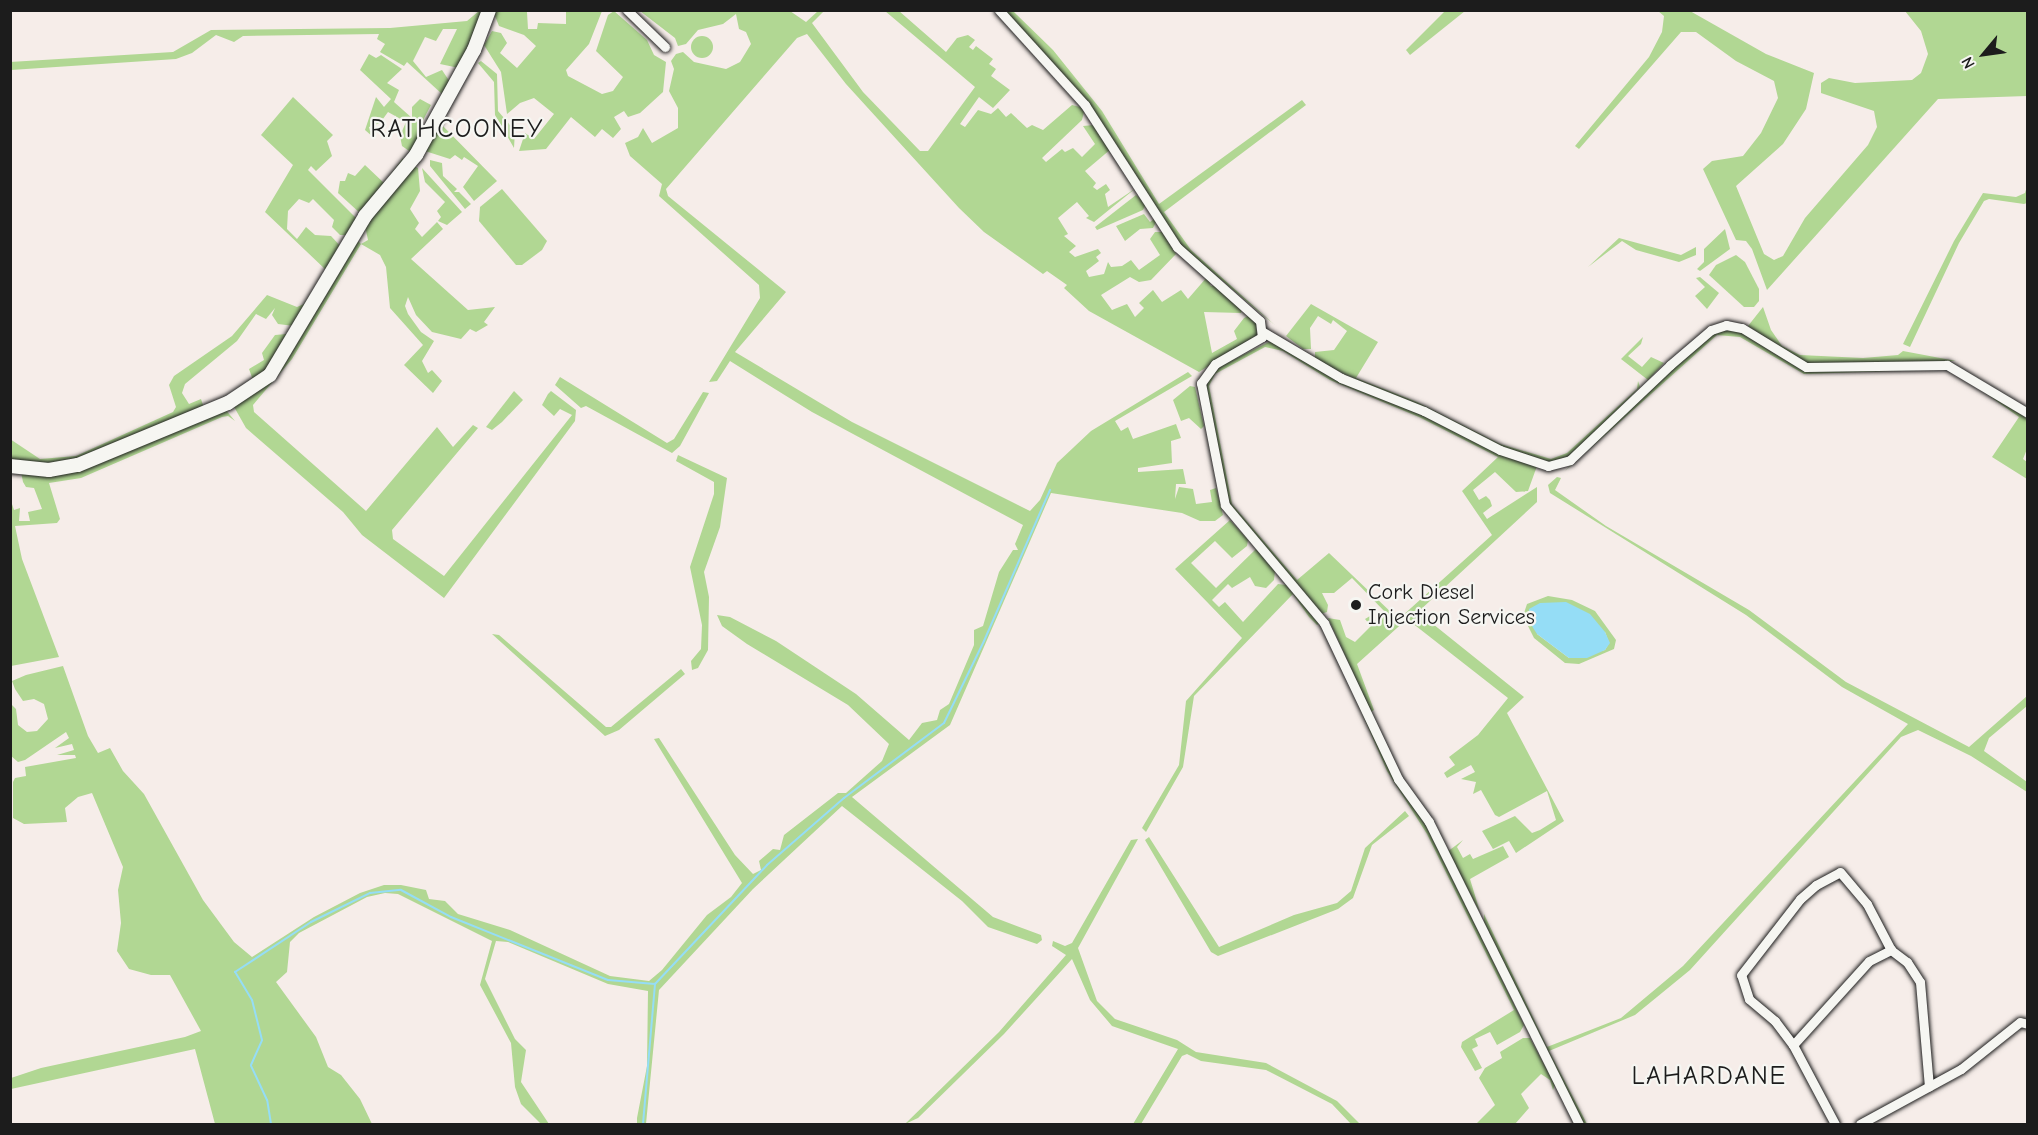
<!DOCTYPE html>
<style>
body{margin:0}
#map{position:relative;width:2038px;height:1135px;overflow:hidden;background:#f6ede9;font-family:"Comic Neue",sans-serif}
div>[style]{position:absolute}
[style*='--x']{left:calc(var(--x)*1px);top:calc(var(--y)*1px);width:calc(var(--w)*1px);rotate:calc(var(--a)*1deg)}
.green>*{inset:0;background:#b1d793}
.round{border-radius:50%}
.water>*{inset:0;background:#95ddf6}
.stream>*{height:2px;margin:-1px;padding:0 1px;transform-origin:1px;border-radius:1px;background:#95ddf6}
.roads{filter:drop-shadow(0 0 2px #1c1c1c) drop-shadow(0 0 2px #1c1c1c)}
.street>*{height:9px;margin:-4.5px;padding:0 4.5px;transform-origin:4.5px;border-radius:4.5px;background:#f6f6f2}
.secondary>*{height:14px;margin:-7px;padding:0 7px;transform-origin:7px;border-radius:7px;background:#f6f6f2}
.dots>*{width:16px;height:16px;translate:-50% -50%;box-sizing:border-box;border:3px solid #f6f6f2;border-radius:50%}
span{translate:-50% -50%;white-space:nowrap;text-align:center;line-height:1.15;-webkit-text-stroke:4.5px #f6f6f2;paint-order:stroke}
.poi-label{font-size:22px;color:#1c1c1c}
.left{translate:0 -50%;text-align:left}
.quarter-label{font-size:26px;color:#1c1c1c;letter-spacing:1.5px}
.frame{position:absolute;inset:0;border:12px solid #1c1c1c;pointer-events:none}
.north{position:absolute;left:1954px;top:24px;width:60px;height:60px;-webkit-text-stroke:4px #f6f6f2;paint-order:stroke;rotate:241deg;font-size:16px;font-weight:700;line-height:24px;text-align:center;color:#1c1c1c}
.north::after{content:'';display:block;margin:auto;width:21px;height:27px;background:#1c1c1c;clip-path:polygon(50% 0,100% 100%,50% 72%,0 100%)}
</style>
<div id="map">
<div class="green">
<div style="clip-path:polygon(1446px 10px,1465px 11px,1410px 55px,1406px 50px)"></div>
<div style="clip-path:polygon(479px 11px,486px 11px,459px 68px,440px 64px,457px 29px,443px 29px,436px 41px,425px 37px,413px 61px,426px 77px,442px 70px,450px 82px,442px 94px,407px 62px,404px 66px,380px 52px,385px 44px,377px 39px,379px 34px,243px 36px,234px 42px,216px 35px,192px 53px,176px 59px,11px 70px,10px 62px,173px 52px,211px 30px,390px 28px,467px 21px)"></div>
<div style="clip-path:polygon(493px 11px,527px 12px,528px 29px,537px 29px,538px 23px,566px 24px,566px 11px,602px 11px,589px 44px,566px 70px,568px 76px,602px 94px,613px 91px,623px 77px,596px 51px,608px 15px,614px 11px,647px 40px,654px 55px,666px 62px,663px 92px,640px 113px,628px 117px,624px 111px,614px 117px,621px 129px,613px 138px,602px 129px,595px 137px,571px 117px,546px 149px,519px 151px,525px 133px,534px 139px,554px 114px,534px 98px,520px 103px,507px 114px,501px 72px,484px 45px,492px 31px,501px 33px,507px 43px,500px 53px,517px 68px,536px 46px,524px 35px,499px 26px)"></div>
<div style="clip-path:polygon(640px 11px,790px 11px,806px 22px,818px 11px,824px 11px,812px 23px,863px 92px,920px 151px,928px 151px,975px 87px,885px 11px,899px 11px,946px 52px,957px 38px,968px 35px,975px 40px,969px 47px,973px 50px,976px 46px,993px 59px,989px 64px,996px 69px,991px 76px,1010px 90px,993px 108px,979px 97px,960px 124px,965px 127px,978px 110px,991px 114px,998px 108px,1006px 117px,1011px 113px,1027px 128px,1032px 125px,1043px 130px,1072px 105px,1080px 107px,1084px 112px,1082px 120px,1042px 158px,1046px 162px,1062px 149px,1065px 152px,1073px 148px,1082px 157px,1095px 144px,1083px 126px,1094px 125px,1111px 149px,1085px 171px,1096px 183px,1093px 187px,1097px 190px,1106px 184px,1110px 190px,1105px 194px,1108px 207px,1136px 188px,1094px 222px,1086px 218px,1089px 216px,1077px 202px,1058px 218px,1068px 234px,1064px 236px,1076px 246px,1069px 252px,1075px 257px,1098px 249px,1101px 253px,1096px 257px,1099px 261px,1086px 271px,1089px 277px,1104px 274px,1108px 262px,1111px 267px,1122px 266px,1131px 260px,1139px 270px,1160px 255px,1150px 239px,1155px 232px,1162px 232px,1176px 254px,1151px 280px,1139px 282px,1130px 277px,1101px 295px,1112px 310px,1127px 304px,1135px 317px,1144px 308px,1139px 303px,1153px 290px,1162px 302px,1181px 290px,1188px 299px,1207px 277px,1211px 286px,1216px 285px,1242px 308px,1241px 313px,1204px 312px,1212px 353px,1237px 339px,1234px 331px,1244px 318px,1248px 316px,1256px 323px,1257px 335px,1199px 372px,1089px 311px,1064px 288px,1067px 285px,1047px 271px,1043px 274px,984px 232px,959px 208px,846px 84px,807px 34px,797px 38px,666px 189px,668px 196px,786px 292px,735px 352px,852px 422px,1030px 511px,1040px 500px,1057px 463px,1091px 431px,1188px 372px,1192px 376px,1115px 421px,1121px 431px,1128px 427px,1133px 439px,1176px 424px,1181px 438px,1171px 441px,1172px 463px,1138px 468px,1138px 472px,1183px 469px,1186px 484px,1176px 484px,1175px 499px,1179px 487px,1193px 489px,1196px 504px,1212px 502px,1210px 490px,1216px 488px,1223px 515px,1215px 521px,1200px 521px,1182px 513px,1051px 493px,950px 725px,852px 797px,993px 917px,1041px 935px,1042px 940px,1037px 944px,988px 927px,962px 901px,842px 806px,753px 889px,659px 990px,646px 1124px,637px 1124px,637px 1118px,647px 1066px,648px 991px,608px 984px,508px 942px,496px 941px,485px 979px,515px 1039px,526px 1050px,521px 1082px,549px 1124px,541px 1124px,521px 1104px,515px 1087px,511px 1043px,480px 985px,492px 941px,398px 894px,385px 893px,367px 897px,299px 933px,290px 942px,287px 972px,276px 982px,316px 1037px,328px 1067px,341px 1075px,360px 1099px,372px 1124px,215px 1124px,195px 1049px,11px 1089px,11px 1078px,41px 1068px,185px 1037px,201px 1031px,170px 975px,151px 975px,129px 969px,117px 951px,121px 923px,118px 890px,123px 867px,92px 793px,78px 797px,65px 808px,67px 822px,24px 824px,13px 818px,13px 782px,15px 778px,26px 776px,25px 767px,76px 758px,75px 755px,57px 755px,74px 750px,72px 744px,55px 748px,69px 738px,66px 732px,25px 760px,18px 762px,10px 755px,10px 703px,16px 709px,18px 725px,27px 732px,37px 731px,48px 719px,44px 704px,34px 699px,23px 701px,15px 689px,12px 681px,26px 675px,63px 666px,88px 736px,98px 753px,110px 748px,123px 771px,144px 794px,203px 900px,234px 942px,252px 957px,314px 917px,360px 893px,384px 885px,401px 885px,426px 890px,429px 899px,445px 901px,458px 914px,510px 930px,610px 976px,649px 981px,662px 970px,707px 915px,731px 897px,742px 883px,654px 739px,659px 738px,735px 855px,753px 874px,761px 870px,759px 861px,773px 849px,780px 850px,784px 835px,838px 793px,846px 793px,882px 761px,889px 744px,848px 705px,747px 644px,722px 626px,717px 615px,730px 617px,776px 641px,856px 694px,909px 740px,922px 723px,937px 720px,940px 710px,949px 704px,974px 645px,974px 630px,983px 626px,999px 572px,1013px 550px,1018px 550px,1015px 544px,1023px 525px,812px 412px,730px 361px,717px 381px,709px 382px,760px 298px,759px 285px,659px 196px,662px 184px,630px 156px,625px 143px,638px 137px,643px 128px,652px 143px,678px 128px,678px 108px,669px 91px,674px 69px,671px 61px,676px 54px,683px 52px,694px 62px,726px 69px,740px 62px,751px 44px,746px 32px,739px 29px,736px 14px,723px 24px,698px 30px,686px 44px,678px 46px,675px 38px)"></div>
<div style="clip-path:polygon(1003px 11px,1013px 11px,1053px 50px,1102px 111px,1159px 204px,1302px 100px,1306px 105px,1164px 212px,1191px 250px,1276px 326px,1180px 245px,1087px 102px)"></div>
<div style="clip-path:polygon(1658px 11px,1690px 11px,1766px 54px,1814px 73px,1806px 109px,1783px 144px,1736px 186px,1764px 254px,1774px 260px,1783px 256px,1805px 218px,1868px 145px,1877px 127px,1874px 111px,1821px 93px,1821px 83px,1829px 78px,1855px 83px,1912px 80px,1921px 73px,1928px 54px,1921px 31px,1905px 11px,2027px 11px,2027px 96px,1938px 99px,1767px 290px,1752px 249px,1746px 241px,1736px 240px,1703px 169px,1712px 161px,1743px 156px,1761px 133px,1778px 98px,1774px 81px,1736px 61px,1696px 32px,1681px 32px,1579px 149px,1575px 146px,1649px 57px,1662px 32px,1664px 16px)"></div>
<div class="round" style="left:691px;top:36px;width:22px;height:22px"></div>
<div style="clip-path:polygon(369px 54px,376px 58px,381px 55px,402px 69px,387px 83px,399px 90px,394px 102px,412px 118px,412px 107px,420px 99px,431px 105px,420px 126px,425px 130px,412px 153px,402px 146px,400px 136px,406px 122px,388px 112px,380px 123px,369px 127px,370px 131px,376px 130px,373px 137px,365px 130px,376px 97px,384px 107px,391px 99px,360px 70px)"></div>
<div style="clip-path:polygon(481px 61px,497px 74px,498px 111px,515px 131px,514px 148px,495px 115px,494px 82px,478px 63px)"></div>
<div style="clip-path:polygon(293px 97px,333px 135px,327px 141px,332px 156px,316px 171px,311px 166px,308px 170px,359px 221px,350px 235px,340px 235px,332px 227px,334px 220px,313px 199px,309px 203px,299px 199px,288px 211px,287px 229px,297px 239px,306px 227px,315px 235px,331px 236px,343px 249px,294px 326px,278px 324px,272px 315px,275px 308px,266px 319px,256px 314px,237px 341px,185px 384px,182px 393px,189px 404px,201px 399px,204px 408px,63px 465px,11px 463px,10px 439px,40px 459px,76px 456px,173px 412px,176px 407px,169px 385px,174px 376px,232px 336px,267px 295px,297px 307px,304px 304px,326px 270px,265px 212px,293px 165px,261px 135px)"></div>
<div style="clip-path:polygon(438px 121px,497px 181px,474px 201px,463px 187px,478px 166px,464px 157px,462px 160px,455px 155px,450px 159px,425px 151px)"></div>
<div style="clip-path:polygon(403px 158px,403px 166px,361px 214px,338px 193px,340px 181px,345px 181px,348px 173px,355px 176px,365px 165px,384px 183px)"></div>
<div style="clip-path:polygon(430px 160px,442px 163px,443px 176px,457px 189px,454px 192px,459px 192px,471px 204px,465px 209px,430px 166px)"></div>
<div style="clip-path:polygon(414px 166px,418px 168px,420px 191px,410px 209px,419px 223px,415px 229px,422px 237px,437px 222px,443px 229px,411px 259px,468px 310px,495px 307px,484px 322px,488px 325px,476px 332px,470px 329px,461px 339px,432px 332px,416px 315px,408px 297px,405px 306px,408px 314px,421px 332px,434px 341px,422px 361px,428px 373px,432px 370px,442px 381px,433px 393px,404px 365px,423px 345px,390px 308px,386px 267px,380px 255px,361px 244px,292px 359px,253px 405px,254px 412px,366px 511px,437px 427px,453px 447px,473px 425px,478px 428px,392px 530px,393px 539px,444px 576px,572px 415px,560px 409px,554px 416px,542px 405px,548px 394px,551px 391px,576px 410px,575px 421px,444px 598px,362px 535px,343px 512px,246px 428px,233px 405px,261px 387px,357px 240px,361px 244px,368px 240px,365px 226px)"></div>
<div style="clip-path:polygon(422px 168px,462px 212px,447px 225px,438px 221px,441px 217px,437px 211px,445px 202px,425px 182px)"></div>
<div style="clip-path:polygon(2027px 186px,2027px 203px,2024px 204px,1989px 199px,1984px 201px,1959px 243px,1910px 347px,1903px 344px,1954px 241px,1983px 193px,2016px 197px,2025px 193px)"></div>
<div style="clip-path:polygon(502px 189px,547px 241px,542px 250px,522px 265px,516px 265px,479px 221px,480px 207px)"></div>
<div style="clip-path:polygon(1136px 195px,1146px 204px,1143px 210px,1097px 230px,1095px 227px)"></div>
<div style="clip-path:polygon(1144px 214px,1150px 222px,1154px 219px,1156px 222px,1153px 228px,1140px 229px,1125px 241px,1116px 226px)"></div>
<div style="clip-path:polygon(1725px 229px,1730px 249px,1700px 271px,1697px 269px,1704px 262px,1704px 249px)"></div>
<div style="clip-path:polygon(1619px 238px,1681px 255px,1696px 247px,1696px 255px,1679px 262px,1636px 250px,1622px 241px,1588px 267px)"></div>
<div style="clip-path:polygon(1736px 255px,1745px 262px,1759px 289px,1759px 301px,1754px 307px,1744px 307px,1709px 275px,1716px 265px)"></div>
<div style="clip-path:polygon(1700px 277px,1719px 293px,1707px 309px,1695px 296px,1705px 287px,1696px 278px)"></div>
<div style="clip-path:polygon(1311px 304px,1378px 342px,1356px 378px,1417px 402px,1500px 444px,1551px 459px,1567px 453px,1637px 389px,1638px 381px,1640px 387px,1571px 456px,1551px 463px,1508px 451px,1315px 360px,1315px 352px,1334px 350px,1347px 331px,1333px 320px,1331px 324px,1318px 316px,1310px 328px,1311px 349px,1303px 349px,1286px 336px)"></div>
<div style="clip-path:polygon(1763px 307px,1771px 330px,1782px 346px,1800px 355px,1863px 358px,1898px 355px,1903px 351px,1956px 361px,1806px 364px,1748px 326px)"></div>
<div style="clip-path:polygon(1725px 328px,1741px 331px,1805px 369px,1934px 365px,1950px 369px,1804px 374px,1740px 337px,1717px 335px,1565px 471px,1620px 414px,1710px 335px)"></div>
<div style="clip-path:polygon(287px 334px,285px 350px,254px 383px,249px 369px,264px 360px,262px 353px,275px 335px)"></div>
<div style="clip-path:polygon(1643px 337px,1641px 344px,1628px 356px,1642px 367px,1651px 357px,1664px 363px,1648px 380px,1621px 359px)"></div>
<div style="clip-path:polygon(evenodd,1269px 342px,1277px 342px,1537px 466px,1528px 491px,1516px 492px,1495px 472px,1473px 490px,1479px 500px,1486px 496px,1490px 500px,1492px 506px,1483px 513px,1487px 519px,1537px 487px,1537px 502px,1418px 612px,1524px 697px,1507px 713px,1564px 821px,1516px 853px,1509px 841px,1493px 849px,1482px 831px,1515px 816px,1532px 833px,1540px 830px,1556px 820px,1547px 791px,1499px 817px,1495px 815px,1481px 790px,1473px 794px,1476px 782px,1461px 779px,1475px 772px,1471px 765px,1447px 778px,1444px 773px,1455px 765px,1449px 757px,1478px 735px,1508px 698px,1407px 619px,1357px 664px,1374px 710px,1371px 712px,1328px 618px,1340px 620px,1346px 637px,1355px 642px,1371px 626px,1365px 619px,1370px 616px,1377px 622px,1387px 614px,1352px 578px,1334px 593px,1322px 593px,1328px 605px,1327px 612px,1321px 614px,1227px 502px,1206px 386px,1215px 369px,1269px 342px,1265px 347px,1283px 351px,1330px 380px,1419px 417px,1498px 457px,1462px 491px,1492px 535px,1401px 617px,1396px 617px,1329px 553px,1297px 580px,1232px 504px,1209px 386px,1215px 374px,1265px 347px)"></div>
<div style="clip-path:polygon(1954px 371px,2027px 415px,2027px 449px,2023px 459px,2027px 462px,2027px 479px,1992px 457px,2019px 417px)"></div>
<div style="clip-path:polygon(560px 377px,667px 443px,674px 439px,703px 392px,709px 393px,680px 446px,672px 453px,586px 406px,581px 408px,555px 385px)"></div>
<div style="clip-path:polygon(1190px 386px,1195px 387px,1204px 426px,1201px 429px,1189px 418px,1181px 421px,1173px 400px)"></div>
<div style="clip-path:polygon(514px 391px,523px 400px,502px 422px,492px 430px,486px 427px)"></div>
<div style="clip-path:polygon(225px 409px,235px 421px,228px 416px,222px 417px,81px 478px,49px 483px,60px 519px,57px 523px,15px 526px,22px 559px,59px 657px,11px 666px,10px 498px,14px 510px,20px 508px,19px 521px,30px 521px,28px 512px,42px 509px,34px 488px,26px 487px,23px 482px,21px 472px,43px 473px)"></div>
<div style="clip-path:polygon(678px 455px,727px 478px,720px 527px,704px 572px,709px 597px,708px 650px,698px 668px,692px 670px,691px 661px,701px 649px,702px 625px,690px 567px,714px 494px,714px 482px,676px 461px)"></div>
<div style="clip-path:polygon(1557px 477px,1561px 478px,1555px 490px,1606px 526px,1749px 610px,1846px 682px,1969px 747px,2027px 696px,2027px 706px,1989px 738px,1984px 751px,2027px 782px,2027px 792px,1971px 756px,1918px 730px,1901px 737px,1690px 970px,1635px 1015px,1549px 1051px,1587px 1124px,1582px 1124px,1484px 923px,1484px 914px,1547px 1047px,1621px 1018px,1683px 966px,1908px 724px,1842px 687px,1746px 615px,1550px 493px,1548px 485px)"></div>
<div style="clip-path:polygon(1230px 520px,1248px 540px,1247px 546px,1232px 558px,1215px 541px,1191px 563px,1216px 588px,1256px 549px,1275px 571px,1274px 580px,1266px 588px,1255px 586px,1250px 577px,1232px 588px,1228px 584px,1212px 600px,1219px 607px,1225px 602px,1243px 622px,1278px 584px,1286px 585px,1320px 623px,1317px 625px,1309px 617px,1293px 594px,1194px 696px,1183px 767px,1146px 832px,1142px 828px,1179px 765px,1186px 701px,1242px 638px,1175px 569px)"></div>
<div style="clip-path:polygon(evenodd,1548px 596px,1572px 600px,1595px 611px,1616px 640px,1614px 649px,1579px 664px,1565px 663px,1534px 638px,1523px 616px,1527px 604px,1548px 596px,1605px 632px,1609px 643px,1605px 650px,1569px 658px,1537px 634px,1605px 632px)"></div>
<div style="clip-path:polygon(1326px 630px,1391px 770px,1405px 797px,1422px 815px,1524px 1025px,1520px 1032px,1497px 1045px,1490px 1032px,1475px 1039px,1478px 1046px,1472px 1049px,1482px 1068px,1475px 1071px,1461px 1047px,1462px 1042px,1514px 1010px,1427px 834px,1387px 771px)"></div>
<div style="clip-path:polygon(492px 634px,499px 635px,606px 727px,611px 727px,681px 669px,685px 674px,619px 730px,605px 736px)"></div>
<div style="clip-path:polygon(1405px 811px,1409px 816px,1372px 845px,1353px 898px,1338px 909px,1218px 956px,1211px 952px,1145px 840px,1149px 837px,1219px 947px,1294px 915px,1337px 903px,1351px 891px,1365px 848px)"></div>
<div style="clip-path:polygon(1138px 839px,1078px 948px,1097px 1001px,1115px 1019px,1177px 1040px,1196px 1052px,1266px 1063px,1337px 1101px,1360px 1124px,1351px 1124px,1332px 1104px,1266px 1070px,1201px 1061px,1187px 1054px,1182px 1056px,1141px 1124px,1133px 1124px,1178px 1049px,1112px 1026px,1090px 1000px,1072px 959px,1004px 1034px,918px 1118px,905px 1124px,999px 1032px,1066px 955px,1052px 946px,1053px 941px,1065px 946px,1072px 943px,1131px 840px)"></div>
<div style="clip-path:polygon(1463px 840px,1457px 847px,1463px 858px,1470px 854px,1473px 859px,1503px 846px,1509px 857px,1470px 879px,1480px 912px,1447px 852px)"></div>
<div style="clip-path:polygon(1523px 1038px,1530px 1038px,1555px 1085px,1553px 1090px,1550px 1080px,1541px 1074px,1521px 1094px,1529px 1108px,1515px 1124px,1476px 1124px,1495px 1105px,1479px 1078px,1485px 1068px,1502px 1058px,1500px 1052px)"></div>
</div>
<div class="water">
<div style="clip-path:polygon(1566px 602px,1590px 614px,1605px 632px,1610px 643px,1605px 650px,1587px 658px,1569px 658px,1537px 634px,1530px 623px,1529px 609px,1540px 603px)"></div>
</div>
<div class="stream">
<div style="--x:271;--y:1124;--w:24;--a:-99"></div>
<div style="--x:267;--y:1100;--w:38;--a:-115"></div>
<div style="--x:251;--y:1065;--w:27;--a:-66"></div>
<div style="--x:262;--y:1040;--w:41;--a:-104"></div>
<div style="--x:252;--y:1000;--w:33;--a:-121"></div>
<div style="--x:235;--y:972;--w:91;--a:-33.3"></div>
<div style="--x:311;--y:922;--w:66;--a:-26.2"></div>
<div style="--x:370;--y:893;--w:31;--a:-6"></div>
<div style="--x:401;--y:890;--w:57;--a:28.4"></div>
<div style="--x:451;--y:917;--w:169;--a:21.9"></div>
<div style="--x:608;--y:980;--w:47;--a:4.9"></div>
<div style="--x:643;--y:1124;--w:141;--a:-85.1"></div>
<div style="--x:655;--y:984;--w:163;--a:-46.7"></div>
<div style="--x:767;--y:865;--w:102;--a:-41"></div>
<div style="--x:844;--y:798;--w:125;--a:-36.9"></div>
<div style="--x:944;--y:723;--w:91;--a:-64"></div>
<div style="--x:984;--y:641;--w:165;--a:-66.4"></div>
</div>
<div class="roads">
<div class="street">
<div style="--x:627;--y:10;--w:53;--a:44.2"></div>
<div style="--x:999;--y:10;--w:128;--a:47.8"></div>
<div style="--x:1085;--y:105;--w:169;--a:57.1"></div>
<div style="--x:1177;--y:247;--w:111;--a:41.7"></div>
<div style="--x:1260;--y:321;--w:16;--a:83"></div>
<div style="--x:1262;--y:337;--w:54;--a:150.1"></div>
<div style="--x:1215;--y:364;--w:24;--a:126"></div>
<div style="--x:1201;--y:383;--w:124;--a:78.9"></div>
<div style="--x:1225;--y:505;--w:154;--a:50"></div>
<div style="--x:1324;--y:623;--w:173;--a:64.6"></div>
<div style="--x:1398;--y:779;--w:53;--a:54.2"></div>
<div style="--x:1429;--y:822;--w:337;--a:63.6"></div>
<div style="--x:1263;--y:332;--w:91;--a:30.5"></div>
<div style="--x:1341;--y:378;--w:89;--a:21.7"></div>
<div style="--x:1424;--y:411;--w:85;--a:27.2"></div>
<div style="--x:1500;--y:450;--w:51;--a:18.4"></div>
<div style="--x:1548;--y:466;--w:23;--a:-15"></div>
<div style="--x:1570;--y:460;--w:138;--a:-43.5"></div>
<div style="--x:1670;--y:365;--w:54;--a:-40.5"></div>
<div style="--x:1711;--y:330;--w:16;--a:-18"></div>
<div style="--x:1726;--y:325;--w:16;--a:11"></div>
<div style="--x:1742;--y:328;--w:75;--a:31.4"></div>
<div style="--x:1806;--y:367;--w:141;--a:-0.8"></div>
<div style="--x:1947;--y:365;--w:94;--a:30.7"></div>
<div style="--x:1793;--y:1045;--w:113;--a:-47.9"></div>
<div style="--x:1869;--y:961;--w:25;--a:-27"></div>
<div style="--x:1835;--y:1124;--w:89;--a:-118"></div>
<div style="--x:1793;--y:1045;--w:30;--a:-127"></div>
<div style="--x:1775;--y:1021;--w:34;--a:-140"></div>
<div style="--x:1749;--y:999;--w:25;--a:-108"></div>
<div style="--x:1741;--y:975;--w:96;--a:-52.2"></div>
<div style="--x:1800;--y:899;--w:21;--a:-41"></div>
<div style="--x:1816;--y:885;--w:27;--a:-28"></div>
<div style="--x:1840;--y:872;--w:42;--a:49.8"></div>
<div style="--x:1867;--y:904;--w:52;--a:62.4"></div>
<div style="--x:1891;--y:950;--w:20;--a:37"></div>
<div style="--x:1907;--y:962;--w:24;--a:57"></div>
<div style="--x:1920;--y:982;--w:105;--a:85.1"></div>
<div style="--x:1860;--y:1124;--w:115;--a:-28.6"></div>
<div style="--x:1961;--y:1069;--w:75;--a:-38.5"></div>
<div style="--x:2020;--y:1022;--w:8;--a:14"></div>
</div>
<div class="secondary">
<div style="--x:10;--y:466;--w:39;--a:6"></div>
<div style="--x:49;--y:470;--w:29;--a:-10"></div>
<div style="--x:78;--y:465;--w:162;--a:-22.5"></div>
<div style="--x:228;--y:403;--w:50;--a:-33.7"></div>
<div style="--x:270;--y:375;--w:185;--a:-59.1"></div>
<div style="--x:365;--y:216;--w:80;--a:-50.1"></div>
<div style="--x:416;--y:155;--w:120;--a:-61.1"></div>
<div style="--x:474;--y:50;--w:43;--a:-69.4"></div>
</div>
</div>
<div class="dots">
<div style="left:1356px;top:605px;background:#1c1c1c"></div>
</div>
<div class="poi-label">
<span class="left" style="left:1368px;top:605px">Cork Diesel<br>Injection Services</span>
</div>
<div class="quarter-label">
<span style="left:457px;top:130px">RATHCOONEY</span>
<span style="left:1709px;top:1077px">LAHARDANE</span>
</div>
<div class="frame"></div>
<div class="north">N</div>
</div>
